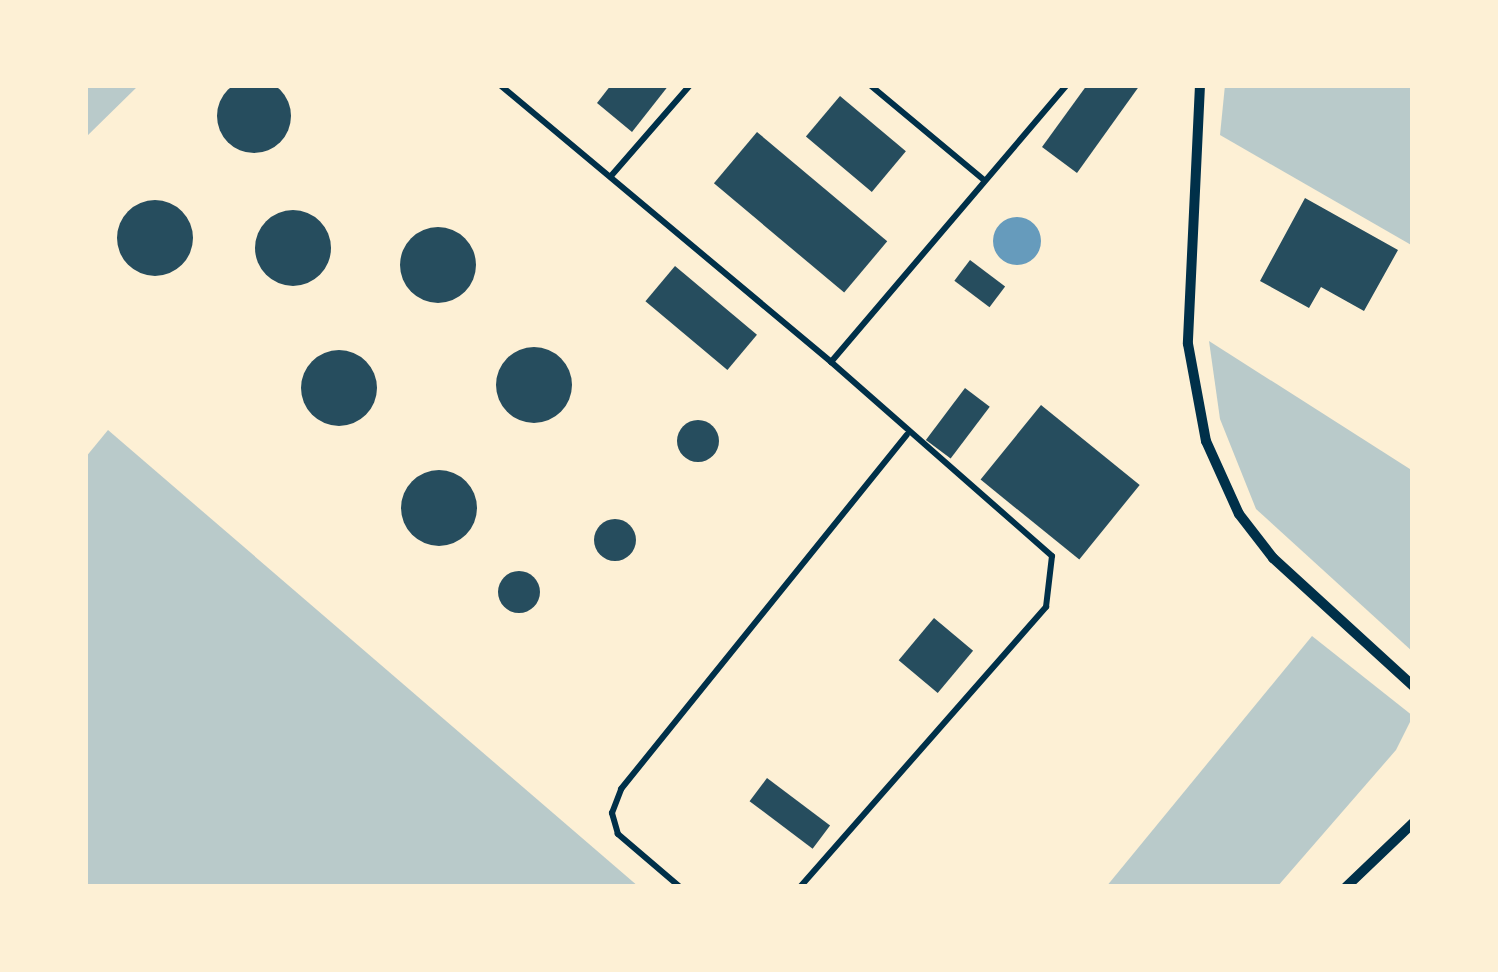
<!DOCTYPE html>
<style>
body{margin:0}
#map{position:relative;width:1498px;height:972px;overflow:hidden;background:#fdf0d5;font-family:Helvetica,sans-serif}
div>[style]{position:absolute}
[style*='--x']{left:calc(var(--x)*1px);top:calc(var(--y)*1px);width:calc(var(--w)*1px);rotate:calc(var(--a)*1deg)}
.green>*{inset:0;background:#b9caca}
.water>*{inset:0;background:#669bbc}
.round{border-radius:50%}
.building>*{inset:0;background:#264d5e;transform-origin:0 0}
.service>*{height:6px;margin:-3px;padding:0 3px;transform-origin:3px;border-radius:3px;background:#003049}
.minor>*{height:10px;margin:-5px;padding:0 5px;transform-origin:5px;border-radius:5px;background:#003049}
span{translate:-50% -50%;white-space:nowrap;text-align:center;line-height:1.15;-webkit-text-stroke:10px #fdf0d5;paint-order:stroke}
.frame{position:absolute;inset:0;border:88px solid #fdf0d5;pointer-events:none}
</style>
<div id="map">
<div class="green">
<div style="clip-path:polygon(85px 85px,139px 85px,85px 138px)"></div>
<div style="clip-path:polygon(1225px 85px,1413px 85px,1413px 246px,1220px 135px)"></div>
<div style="clip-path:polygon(1209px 341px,1413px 471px,1413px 652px,1256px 509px,1220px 419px)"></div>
<div style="clip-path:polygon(108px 430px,639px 887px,85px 887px,85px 458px)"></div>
<div style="clip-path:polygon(1312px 636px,1413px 716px,1396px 750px,1277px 887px,1106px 887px)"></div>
</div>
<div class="water">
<div class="round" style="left:993px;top:217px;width:48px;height:48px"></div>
</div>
<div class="building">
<div class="round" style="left:217px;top:79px;width:74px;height:74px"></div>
<div style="clip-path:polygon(611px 85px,669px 85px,632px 132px,597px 103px)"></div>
<div style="clip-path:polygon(1087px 85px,1140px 85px,1077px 173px,1042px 147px)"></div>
<div style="left:840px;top:96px;width:86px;height:53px;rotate:40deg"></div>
<div style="left:757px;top:132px;width:170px;height:67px;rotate:40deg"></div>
<div style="clip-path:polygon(1305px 198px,1398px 250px,1364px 311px,1321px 287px,1309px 308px,1260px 281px)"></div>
<div class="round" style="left:117px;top:200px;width:76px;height:76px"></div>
<div class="round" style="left:255px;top:210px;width:76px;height:76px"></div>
<div class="round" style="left:400px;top:227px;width:76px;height:76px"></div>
<div style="left:970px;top:260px;width:44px;height:26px;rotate:37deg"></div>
<div style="left:675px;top:266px;width:107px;height:46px;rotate:40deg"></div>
<div class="round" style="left:496px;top:347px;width:76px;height:76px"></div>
<div class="round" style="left:301px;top:350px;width:76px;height:76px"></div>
<div style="left:965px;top:388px;width:31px;height:65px;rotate:37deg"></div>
<div style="left:1041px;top:405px;width:127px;height:96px;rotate:39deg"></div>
<div class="round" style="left:677px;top:420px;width:42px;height:42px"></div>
<div class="round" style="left:401px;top:470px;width:76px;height:76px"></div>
<div class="round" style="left:594px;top:519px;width:42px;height:42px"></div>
<div class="round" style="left:498px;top:571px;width:42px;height:42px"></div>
<div style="left:934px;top:618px;width:51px;height:55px;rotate:40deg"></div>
<div style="left:767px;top:778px;width:79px;height:29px;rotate:37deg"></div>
</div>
<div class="service">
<div style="--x:500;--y:85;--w:432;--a:39.9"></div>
<div style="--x:870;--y:85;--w:148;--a:39.8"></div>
<div style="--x:611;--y:176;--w:121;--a:-49"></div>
<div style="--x:680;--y:887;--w:82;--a:-139.5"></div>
<div style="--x:618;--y:834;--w:22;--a:-106"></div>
<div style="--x:612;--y:813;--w:26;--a:-69"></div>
<div style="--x:621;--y:789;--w:455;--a:-51.1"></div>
<div style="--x:800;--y:887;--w:373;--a:-48.7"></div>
<div style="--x:1046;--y:607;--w:51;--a:-83.3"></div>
<div style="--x:1052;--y:556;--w:294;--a:-138.7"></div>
<div style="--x:831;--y:362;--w:364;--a:-49.6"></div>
</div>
<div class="minor">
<div style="--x:1200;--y:85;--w:259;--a:92.7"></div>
<div style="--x:1188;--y:344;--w:99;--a:79.5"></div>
<div style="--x:1206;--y:441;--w:80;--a:65.7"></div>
<div style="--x:1239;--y:514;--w:56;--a:52.3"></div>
<div style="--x:1273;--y:558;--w:190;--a:42.4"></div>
<div style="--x:1346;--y:887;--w:93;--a:-43.7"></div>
</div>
<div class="frame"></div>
</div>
